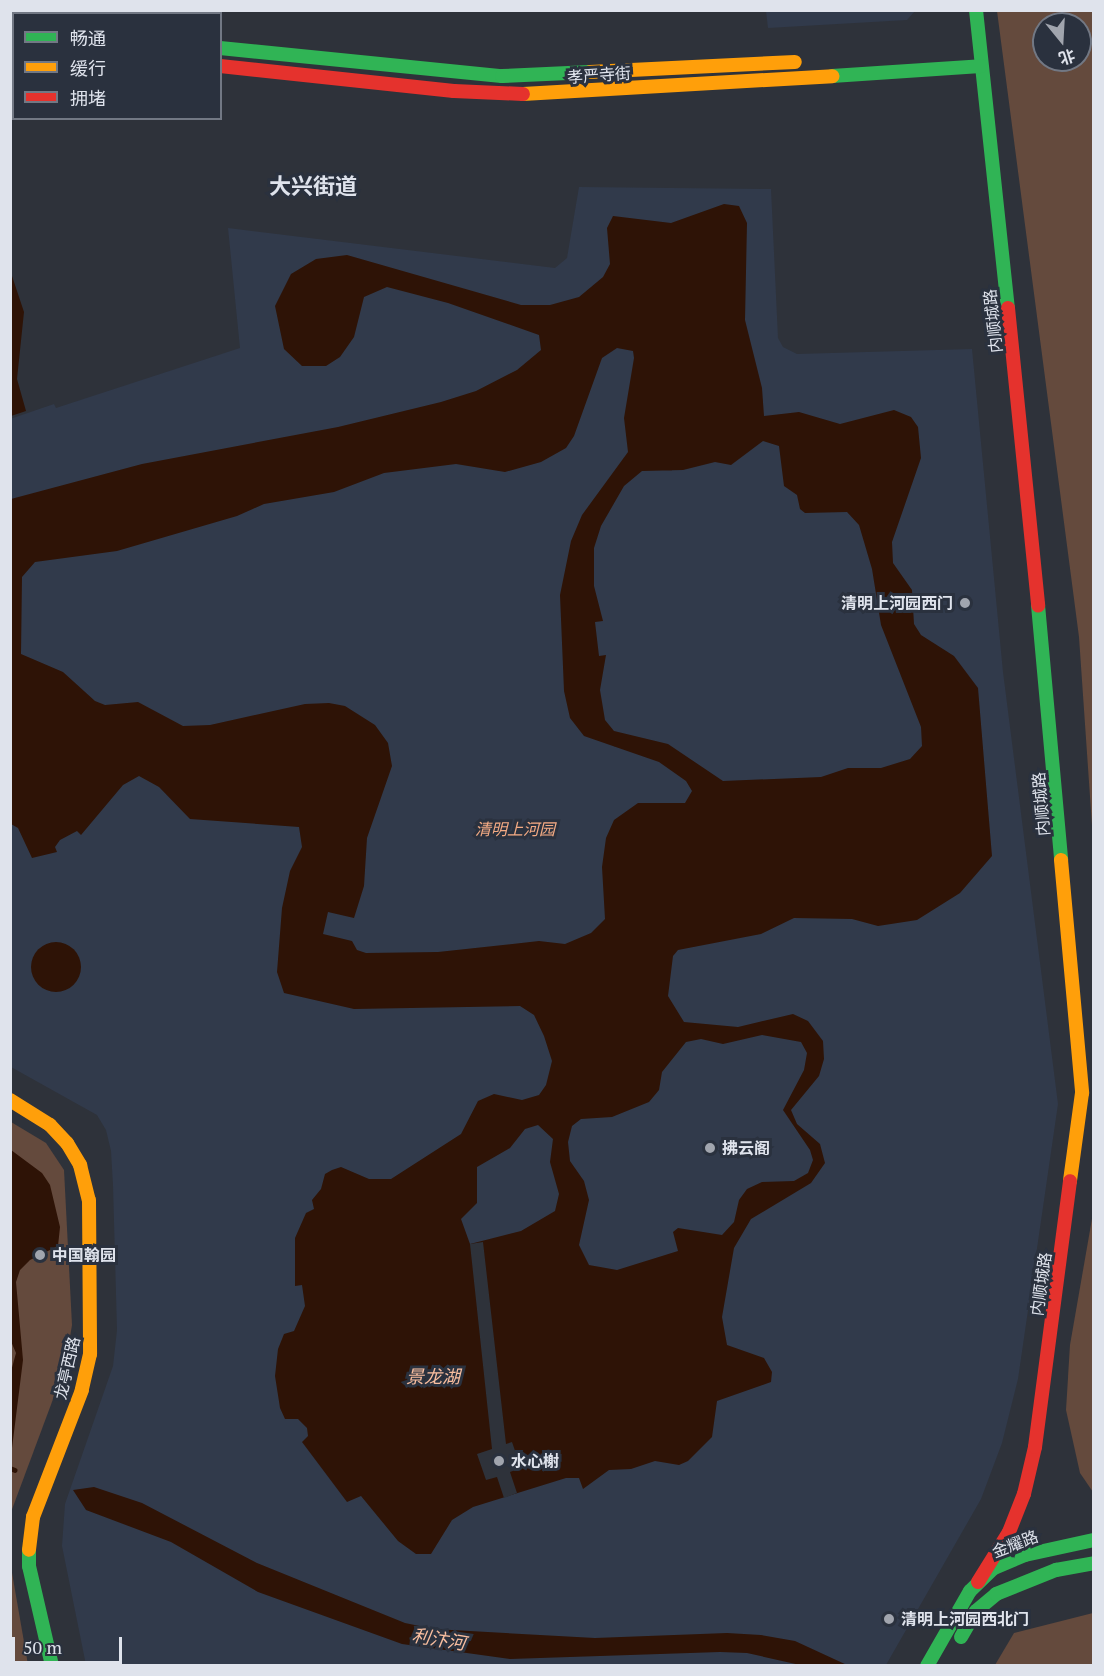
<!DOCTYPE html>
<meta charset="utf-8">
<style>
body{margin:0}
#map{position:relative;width:1104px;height:1676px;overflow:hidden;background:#2e323a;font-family:"PT Serif","Noto Sans SC",serif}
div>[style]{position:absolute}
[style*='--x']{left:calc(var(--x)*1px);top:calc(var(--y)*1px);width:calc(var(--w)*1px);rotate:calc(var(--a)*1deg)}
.built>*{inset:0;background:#313a4b}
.green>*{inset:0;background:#644a3d}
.water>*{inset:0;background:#2e1306}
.round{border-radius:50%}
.pier>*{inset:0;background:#2e323a}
.stream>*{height:4.5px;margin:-2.25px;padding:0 2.25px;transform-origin:2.25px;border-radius:2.25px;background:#2e1306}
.street>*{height:16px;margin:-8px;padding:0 8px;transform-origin:8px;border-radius:8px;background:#5f6164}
.fast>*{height:14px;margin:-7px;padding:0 7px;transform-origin:7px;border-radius:7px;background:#30b455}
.slow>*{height:14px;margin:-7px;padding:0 7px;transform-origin:7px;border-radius:7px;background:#ff9f0a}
.jam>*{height:14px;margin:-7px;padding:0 7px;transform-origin:7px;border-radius:7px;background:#e5322d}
.dots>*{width:16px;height:16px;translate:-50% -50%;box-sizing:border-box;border:3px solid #2a313e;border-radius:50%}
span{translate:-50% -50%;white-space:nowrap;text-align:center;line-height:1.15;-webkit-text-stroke:6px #2a313e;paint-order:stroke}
.street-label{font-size:16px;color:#dfe3ec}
.poi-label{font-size:16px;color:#dfe3ec;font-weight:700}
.right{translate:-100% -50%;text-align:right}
.left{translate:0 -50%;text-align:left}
.park-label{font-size:16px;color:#f4ab84;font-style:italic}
.water-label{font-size:18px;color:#f9be9f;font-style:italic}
.district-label{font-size:22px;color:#dfe3ec;font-weight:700}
.frame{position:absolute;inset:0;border:12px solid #dfe3ec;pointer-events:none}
.legend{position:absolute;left:12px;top:12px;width:210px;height:108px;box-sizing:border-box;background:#2a313e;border:2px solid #727884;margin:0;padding:8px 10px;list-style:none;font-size:18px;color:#dfe3ec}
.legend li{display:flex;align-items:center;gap:12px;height:30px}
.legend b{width:30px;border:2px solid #727884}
.north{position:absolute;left:1032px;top:12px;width:60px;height:60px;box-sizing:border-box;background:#2a313e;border:2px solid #727884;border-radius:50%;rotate:162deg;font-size:16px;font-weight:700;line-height:24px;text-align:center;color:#dfe3ec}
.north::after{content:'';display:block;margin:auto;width:21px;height:27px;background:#a1a5ae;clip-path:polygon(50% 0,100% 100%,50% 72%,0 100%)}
.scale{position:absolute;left:12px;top:1637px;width:110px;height:27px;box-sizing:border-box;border:3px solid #dfe3ec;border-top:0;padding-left:8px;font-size:18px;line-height:21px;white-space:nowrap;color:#dfe3ec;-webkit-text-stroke:4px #2a313e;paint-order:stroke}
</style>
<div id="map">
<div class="built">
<div style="clip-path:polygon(766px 11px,766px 10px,915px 11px,907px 20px,768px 28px)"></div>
<div style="clip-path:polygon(579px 187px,771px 189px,778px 338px,783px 347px,797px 354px,972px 349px,1003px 672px,1058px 1104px,1018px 1379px,1002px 1443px,981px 1499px,886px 1665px,86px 1665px,62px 1546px,65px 1504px,113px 1366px,117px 1330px,113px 1185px,111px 1151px,106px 1130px,97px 1115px,11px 1067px,10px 419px,54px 404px,56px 408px,240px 348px,228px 228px,555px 268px,567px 258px)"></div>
</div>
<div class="green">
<div style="clip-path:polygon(evenodd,997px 11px,1093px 11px,1093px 840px,1079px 637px,997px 11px,1044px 24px,1080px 24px,1080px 60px,1044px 60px,1044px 24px)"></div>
<div style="clip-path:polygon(11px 1122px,46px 1143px,64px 1170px,72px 1325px,65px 1367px,11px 1512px)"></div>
<div style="clip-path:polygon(1093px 1213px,1094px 1492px,1093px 1492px,1080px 1473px,1066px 1410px,1070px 1345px)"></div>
<div style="clip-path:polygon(11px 1567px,28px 1665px,11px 1665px)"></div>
<div style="clip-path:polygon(1093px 1613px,1093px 1665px,995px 1665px,1014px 1633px)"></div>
</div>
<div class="water">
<div style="clip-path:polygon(evenodd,724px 204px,739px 206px,747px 223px,745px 320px,762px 388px,764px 416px,799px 412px,840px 424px,894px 410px,911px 417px,918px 427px,921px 458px,892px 542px,893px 563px,912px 590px,914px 624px,921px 635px,954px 656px,978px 688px,992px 856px,960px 893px,917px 920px,878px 926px,852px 919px,794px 918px,761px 934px,678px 950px,673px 956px,668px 996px,684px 1022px,738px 1027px,793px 1014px,808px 1021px,823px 1041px,824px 1059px,819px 1076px,791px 1110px,797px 1124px,820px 1144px,825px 1163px,811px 1183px,751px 1219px,734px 1248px,722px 1317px,727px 1345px,764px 1358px,772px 1372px,771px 1382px,717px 1401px,712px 1437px,688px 1461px,679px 1465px,655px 1461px,631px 1469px,609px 1470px,583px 1489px,579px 1478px,566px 1478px,473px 1507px,452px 1520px,431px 1554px,416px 1554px,398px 1541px,361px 1496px,347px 1502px,302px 1442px,308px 1436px,307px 1428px,298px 1419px,285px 1419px,280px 1408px,275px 1376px,278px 1349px,284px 1334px,294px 1331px,305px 1306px,302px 1285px,295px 1286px,295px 1238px,306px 1213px,314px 1209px,312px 1200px,321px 1189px,325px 1174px,332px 1170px,341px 1167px,369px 1179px,391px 1179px,461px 1134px,478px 1101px,494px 1094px,522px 1100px,539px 1095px,546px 1085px,552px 1061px,544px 1036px,534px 1015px,520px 1006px,354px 1009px,284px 993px,277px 972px,282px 908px,290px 871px,302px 847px,299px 827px,190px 819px,159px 787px,139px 776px,123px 785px,81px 835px,77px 831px,60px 840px,55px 847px,57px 852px,32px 858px,18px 828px,11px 824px,11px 499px,142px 464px,338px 427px,441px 402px,476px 391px,517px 370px,541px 350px,539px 335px,448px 303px,387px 287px,364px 297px,354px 337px,340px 357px,326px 366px,302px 366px,284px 349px,275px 306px,291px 274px,316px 259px,347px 255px,521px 305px,550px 305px,579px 297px,603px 277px,610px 264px,607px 228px,613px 216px,671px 223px,724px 204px,617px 348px,633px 351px,634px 358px,624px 418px,628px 452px,582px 515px,571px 541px,560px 595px,564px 691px,570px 718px,584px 736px,659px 762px,686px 781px,692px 791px,685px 803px,638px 803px,614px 820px,606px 838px,602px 867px,605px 919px,591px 933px,565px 944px,539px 941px,438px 952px,366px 953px,357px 950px,352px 941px,323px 934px,328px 912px,354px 918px,364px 886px,367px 838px,392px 766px,388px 743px,375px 725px,345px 706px,329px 703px,305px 704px,210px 725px,183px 726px,138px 702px,105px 705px,95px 701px,63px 672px,21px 654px,22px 577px,35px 562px,117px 551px,237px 516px,264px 504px,334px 492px,384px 473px,456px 464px,505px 472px,541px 462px,566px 448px,574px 436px,602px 358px,617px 348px,724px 204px,763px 441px,779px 446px,784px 486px,797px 495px,800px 509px,805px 513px,847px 512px,859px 525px,872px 569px,881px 625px,921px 727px,922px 746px,910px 759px,881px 768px,848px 768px,821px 777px,723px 781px,668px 744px,614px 731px,605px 720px,600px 690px,606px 655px,599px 656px,595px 622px,603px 621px,594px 586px,594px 548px,601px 526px,624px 486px,642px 471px,683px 470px,715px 462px,731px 465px,763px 441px,724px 204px,762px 1035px,801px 1042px,807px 1053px,804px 1070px,783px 1110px,810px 1150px,813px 1160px,808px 1173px,794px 1181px,762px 1182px,747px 1189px,739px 1200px,734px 1222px,722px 1235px,678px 1228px,673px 1232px,678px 1251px,617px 1270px,589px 1265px,579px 1245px,589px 1200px,584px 1181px,570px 1161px,568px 1142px,572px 1126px,581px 1119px,612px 1117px,649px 1102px,659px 1090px,662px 1072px,686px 1042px,701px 1039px,723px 1044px,762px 1035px,724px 204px,538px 1125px,553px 1139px,550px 1162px,559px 1194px,555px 1211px,521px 1231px,470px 1244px,461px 1219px,477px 1203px,477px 1167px,510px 1148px,525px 1129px,538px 1125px)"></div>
<div style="clip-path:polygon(11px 273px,24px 312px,17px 379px,26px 411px,11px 416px)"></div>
<div class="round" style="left:31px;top:942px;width:50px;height:50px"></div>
<div style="clip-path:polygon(11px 1150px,42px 1173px,50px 1185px,60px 1227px,58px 1246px,30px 1260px,20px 1270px,16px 1282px,23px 1360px,11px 1456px,10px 1375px,16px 1353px,10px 1339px)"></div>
<div style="clip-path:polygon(94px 1487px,142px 1503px,257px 1563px,405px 1623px,434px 1629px,595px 1638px,727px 1633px,761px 1635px,795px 1641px,847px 1665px,800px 1665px,747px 1653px,720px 1652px,510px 1659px,402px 1644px,258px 1592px,171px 1542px,86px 1510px,73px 1490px)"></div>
</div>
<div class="pier">
<div style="clip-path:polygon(483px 1242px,506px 1444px,512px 1442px,521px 1468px,510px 1472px,517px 1493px,504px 1498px,497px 1477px,486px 1480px,477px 1454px,492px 1449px,470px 1244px)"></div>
</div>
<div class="stream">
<div style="--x:10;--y:1468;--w:5;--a:22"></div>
</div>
<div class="street">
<div style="--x:125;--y:10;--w:4;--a:90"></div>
</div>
<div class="fast">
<div style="--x:976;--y:10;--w:300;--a:83.9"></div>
<div style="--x:220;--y:48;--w:283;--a:5.7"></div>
<div style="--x:502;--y:76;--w:88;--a:-2.6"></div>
<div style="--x:832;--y:76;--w:149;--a:-3.8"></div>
<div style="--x:10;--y:101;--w:4;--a:-14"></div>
<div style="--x:1038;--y:605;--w:256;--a:84.8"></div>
<div style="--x:29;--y:1550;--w:16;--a:90"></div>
<div style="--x:29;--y:1566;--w:103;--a:77"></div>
<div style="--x:961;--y:1637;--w:30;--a:-60"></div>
<div style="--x:976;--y:1611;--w:26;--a:-40"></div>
<div style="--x:996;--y:1594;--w:65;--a:-21.8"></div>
<div style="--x:1056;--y:1570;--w:39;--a:-10"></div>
<div style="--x:927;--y:1666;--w:86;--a:-60.2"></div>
<div style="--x:970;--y:1591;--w:33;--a:-44"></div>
<div style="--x:994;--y:1568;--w:34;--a:-23"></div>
<div style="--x:1025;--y:1555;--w:71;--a:-12.3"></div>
</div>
<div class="slow">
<div style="--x:590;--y:72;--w:205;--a:-2.8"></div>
<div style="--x:523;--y:94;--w:310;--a:-3.3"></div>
<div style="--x:1061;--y:860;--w:234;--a:84.8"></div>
<div style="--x:1082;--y:1093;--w:89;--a:97.8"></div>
<div style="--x:10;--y:1100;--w:47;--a:32"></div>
<div style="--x:50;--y:1125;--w:25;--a:47"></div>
<div style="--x:67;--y:1143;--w:26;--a:59"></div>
<div style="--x:80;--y:1165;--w:36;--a:76"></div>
<div style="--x:89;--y:1200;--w:154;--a:89.6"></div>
<div style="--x:90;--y:1354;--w:37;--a:103"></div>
<div style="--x:82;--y:1390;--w:136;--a:111.1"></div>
<div style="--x:33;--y:1517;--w:33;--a:97"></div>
</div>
<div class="jam">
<div style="--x:220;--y:66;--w:235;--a:6.1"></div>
<div style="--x:454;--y:91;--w:69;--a:2.5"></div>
<div style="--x:10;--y:73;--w:4;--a:-14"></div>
<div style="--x:1008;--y:308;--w:299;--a:84.2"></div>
<div style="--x:978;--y:1582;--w:59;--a:-58.2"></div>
<div style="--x:1009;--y:1532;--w:41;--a:-68.5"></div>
<div style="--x:1024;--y:1494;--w:48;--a:-76.8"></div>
<div style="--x:1035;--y:1447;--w:268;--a:-82.5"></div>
</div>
<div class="dots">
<div style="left:965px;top:603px;background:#a1a5ae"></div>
<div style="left:710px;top:1148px;background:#a1a5ae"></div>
<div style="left:40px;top:1255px;background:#a1a5ae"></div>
<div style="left:499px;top:1461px;background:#a1a5ae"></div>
<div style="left:889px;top:1619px;background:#a1a5ae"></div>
</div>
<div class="street-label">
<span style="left:599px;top:75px;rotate:-4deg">孝严寺街</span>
<span style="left:993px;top:321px;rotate:-96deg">内顺城路</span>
<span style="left:1041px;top:804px;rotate:-95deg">内顺城路</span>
<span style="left:1041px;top:1284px;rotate:-82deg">内顺城路</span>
<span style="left:67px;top:1368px;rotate:-77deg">龙亭西路</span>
<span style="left:1015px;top:1544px;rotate:-21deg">金耀路</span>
</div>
<div class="poi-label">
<span class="right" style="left:953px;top:603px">清明上河园西门</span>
<span class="left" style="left:722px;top:1148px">拂云阁</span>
<span class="left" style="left:52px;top:1255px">中国翰园</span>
<span class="left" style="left:511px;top:1461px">水心榭</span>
<span class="left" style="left:901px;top:1619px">清明上河园西北门</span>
</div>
<div class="park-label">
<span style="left:515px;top:829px">清明上河园</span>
</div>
<div class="water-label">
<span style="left:433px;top:1376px">景龙湖</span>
<span style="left:439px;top:1639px;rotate:9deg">利汴河</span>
</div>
<div class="district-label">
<span style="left:313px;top:186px">大兴街道</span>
</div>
<div class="frame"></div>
<ul class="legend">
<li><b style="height:8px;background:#30b455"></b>畅通</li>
<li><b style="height:8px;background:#ff9f0a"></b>缓行</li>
<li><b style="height:8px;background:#e5322d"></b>拥堵</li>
</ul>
<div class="north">北</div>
<div class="scale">50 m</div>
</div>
